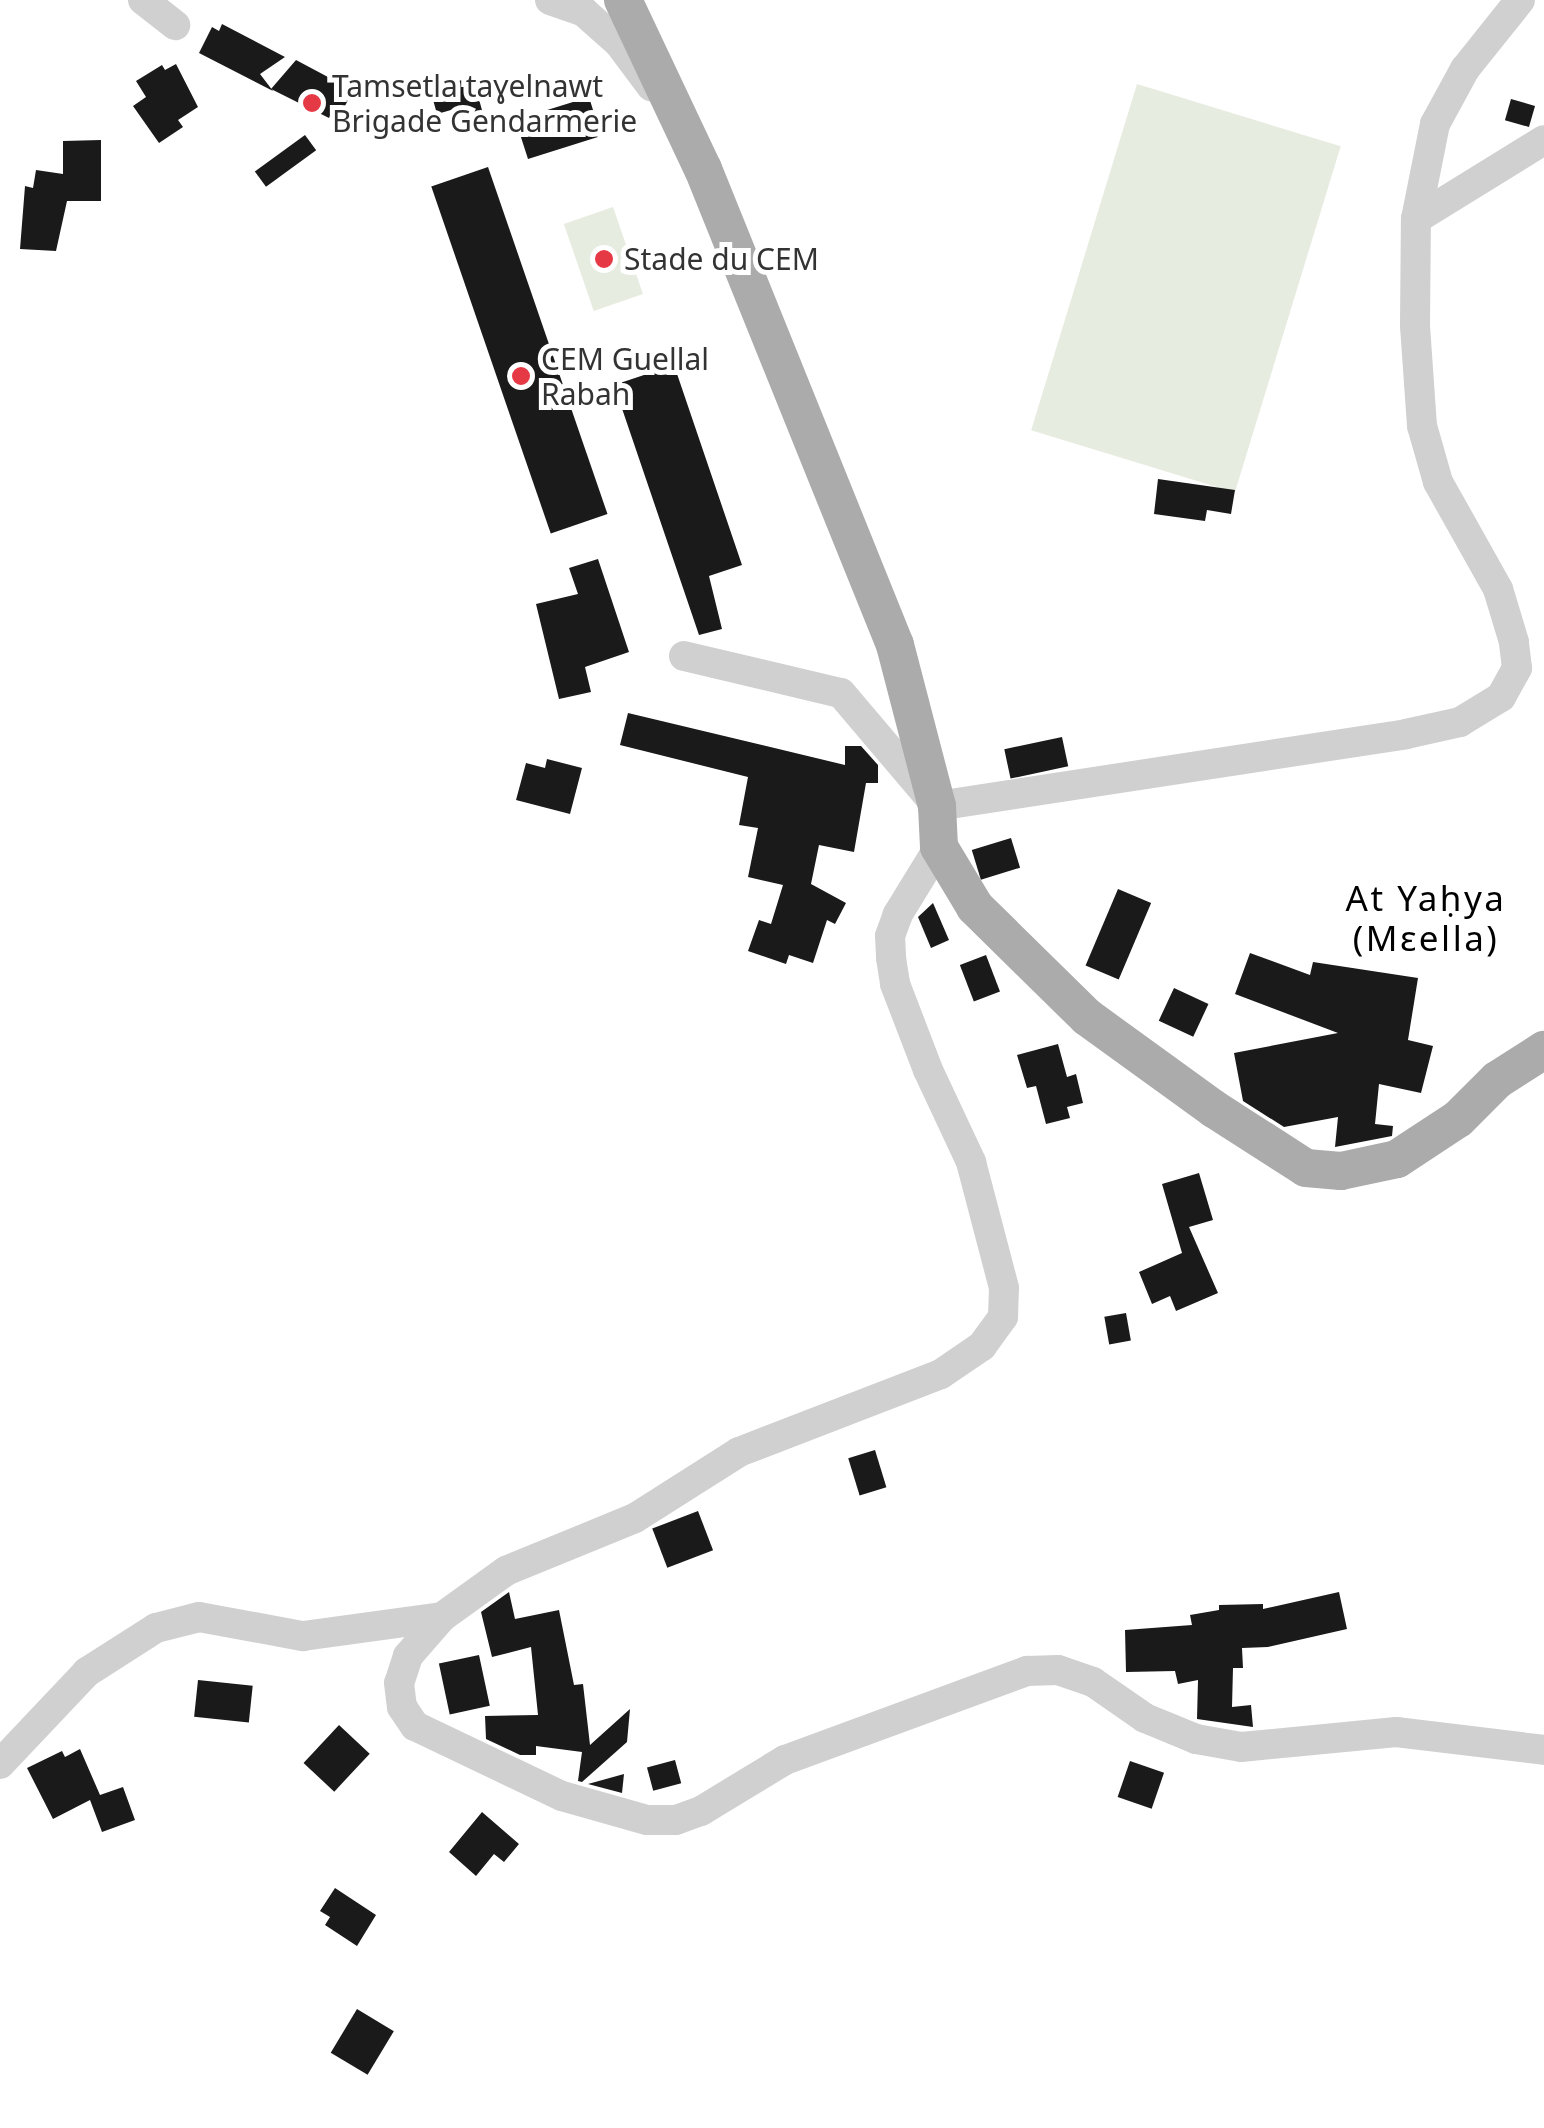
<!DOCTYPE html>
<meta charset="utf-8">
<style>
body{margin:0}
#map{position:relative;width:1544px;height:2128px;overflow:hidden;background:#fff;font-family:"Noto Sans",sans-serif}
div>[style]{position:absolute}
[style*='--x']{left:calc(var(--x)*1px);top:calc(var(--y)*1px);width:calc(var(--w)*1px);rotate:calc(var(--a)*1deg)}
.green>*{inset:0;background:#e6ecdf;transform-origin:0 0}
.building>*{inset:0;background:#1a1a1a;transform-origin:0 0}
.minor>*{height:30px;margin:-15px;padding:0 15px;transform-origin:15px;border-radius:15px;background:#d0d0d0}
.major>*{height:38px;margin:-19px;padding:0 19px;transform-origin:19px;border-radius:19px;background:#ababab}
.dots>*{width:28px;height:28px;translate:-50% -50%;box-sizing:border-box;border:5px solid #fff;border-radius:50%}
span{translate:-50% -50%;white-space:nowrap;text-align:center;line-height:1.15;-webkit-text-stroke:10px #fff;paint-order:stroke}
.poi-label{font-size:30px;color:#333}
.left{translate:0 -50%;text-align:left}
.quarter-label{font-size:35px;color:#000;letter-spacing:2.5px}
</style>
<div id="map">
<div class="green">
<div style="left:1137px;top:84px;width:213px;height:362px;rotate:17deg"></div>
<div style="left:613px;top:207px;width:92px;height:52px;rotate:71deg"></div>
</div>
<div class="building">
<div style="clip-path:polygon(222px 24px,285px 57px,260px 74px,273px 91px,199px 53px,212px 27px,219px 31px)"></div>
<div style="clip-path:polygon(296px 60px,343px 85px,341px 89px,351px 94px,339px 118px,331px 114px,329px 118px,271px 89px)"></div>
<div style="clip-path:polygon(176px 64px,198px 107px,178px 120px,183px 127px,159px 143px,133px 106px,146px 97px,136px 81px,162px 65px,165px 70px)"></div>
<div style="clip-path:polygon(473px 77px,483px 114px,454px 122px,451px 110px,437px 114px,430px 89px)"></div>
<div style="clip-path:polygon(589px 97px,601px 136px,528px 159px,518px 128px,531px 124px,528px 116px)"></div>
<div style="left:1511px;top:99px;width:25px;height:22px;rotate:16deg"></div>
<div style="left:305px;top:135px;width:19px;height:62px;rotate:54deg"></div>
<div style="clip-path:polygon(101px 140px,101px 201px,67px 201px,56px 251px,20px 249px,25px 186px,33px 188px,36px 170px,63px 174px,63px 141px)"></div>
<div style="left:488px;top:167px;width:367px;height:60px;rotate:71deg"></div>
<div style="clip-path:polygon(674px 365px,742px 565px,709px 576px,722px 629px,699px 635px,614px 385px)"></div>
<div style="clip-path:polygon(1158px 479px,1235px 490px,1231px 514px,1207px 510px,1205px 521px,1154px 514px)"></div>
<div style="clip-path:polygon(598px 559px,629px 652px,585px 667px,591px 692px,559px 699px,536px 604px,578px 594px,569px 568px)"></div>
<div style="clip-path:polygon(628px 713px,845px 765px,845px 746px,861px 746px,878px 765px,878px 783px,866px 783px,854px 852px,819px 845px,811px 884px,846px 903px,835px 924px,827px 920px,813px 963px,789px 955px,786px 964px,748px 951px,759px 920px,771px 924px,783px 885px,748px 877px,758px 828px,739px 825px,748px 777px,620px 745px)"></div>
<div style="left:1062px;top:737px;width:30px;height:59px;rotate:78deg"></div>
<div style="clip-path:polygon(547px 759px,582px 768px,570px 814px,516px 800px,526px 763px,545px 768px)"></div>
<div style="left:1011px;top:838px;width:31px;height:41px;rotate:73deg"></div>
<div style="left:1118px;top:889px;width:36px;height:83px;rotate:23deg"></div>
<div style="clip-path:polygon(933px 903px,949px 940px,931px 948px,918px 917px)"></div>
<div style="clip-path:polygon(1250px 953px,1310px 975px,1313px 962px,1418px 978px,1408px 1040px,1433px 1046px,1421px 1093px,1379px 1084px,1375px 1124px,1393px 1126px,1392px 1136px,1335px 1147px,1338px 1117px,1284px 1127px,1243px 1101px,1234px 1053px,1338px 1033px,1235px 994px)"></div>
<div style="left:986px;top:955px;width:39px;height:28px;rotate:69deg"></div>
<div style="left:1174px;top:988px;width:38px;height:36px;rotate:25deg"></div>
<div style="clip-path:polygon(1058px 1044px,1067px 1077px,1076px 1074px,1083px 1103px,1067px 1107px,1070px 1118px,1046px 1124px,1036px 1086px,1027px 1088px,1017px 1055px)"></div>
<div style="clip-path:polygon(1199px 1173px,1213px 1220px,1189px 1227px,1218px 1293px,1176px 1311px,1170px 1296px,1152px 1304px,1139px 1272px,1182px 1253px,1162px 1184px)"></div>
<div style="left:1126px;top:1313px;width:28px;height:22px;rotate:80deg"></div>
<div style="left:875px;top:1450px;width:39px;height:28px;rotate:73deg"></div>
<div style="left:698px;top:1511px;width:42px;height:49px;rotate:69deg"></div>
<div style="clip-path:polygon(509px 1592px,515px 1619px,559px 1610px,574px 1685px,583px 1684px,590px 1745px,630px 1709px,627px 1742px,582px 1782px,578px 1781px,582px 1752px,536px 1746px,536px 1755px,520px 1755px,486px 1739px,485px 1716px,538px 1715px,531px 1647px,492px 1657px,481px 1612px)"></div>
<div style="clip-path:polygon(1339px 1592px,1347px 1629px,1268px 1647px,1242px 1648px,1243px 1668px,1233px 1668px,1232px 1707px,1251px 1705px,1253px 1727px,1197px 1719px,1198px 1680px,1178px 1684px,1175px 1671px,1126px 1672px,1125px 1630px,1192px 1625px,1190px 1615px,1219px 1610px,1219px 1605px,1263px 1604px,1263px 1609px)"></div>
<div style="left:479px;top:1655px;width:52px;height:41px;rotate:78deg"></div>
<div style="left:198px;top:1680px;width:55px;height:37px;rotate:6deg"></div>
<div style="left:339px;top:1725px;width:42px;height:52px;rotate:43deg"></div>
<div style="clip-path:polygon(80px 1749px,100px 1795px,123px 1787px,135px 1820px,102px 1832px,90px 1800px,53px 1819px,27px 1768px,62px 1751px,65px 1757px)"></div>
<div style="left:675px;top:1760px;width:24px;height:29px;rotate:75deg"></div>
<div style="left:1130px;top:1761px;width:36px;height:38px;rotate:19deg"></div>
<div style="clip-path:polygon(624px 1774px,622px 1793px,588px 1784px)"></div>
<div style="clip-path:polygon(482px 1812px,519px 1844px,504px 1862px,494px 1854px,476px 1876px,449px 1852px)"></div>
<div style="clip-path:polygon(335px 1888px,376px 1915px,357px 1946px,325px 1925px,330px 1917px,320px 1911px)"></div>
<div style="left:357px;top:2009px;width:43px;height:51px;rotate:31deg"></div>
</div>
<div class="minor">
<div style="--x:143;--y:0;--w:41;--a:38"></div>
<div style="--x:550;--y:0;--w:36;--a:19"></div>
<div style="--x:584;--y:12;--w:47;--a:41.5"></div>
<div style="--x:619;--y:43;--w:54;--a:53.3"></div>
<div style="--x:1416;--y:219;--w:150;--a:-31.7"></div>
<div style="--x:684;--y:656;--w:161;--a:13.3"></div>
<div style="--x:841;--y:693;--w:148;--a:49.7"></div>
<div style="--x:937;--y:806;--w:474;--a:-8.7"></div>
<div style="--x:1406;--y:734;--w:55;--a:-12.5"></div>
<div style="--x:1460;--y:722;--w:48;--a:-31.4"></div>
<div style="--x:1501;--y:697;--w:33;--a:-61"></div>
<div style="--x:1517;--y:668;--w:26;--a:-97"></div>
<div style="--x:1514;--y:642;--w:55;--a:-106.8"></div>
<div style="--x:1498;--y:589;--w:123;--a:-119.3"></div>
<div style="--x:1438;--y:482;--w:58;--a:-105.9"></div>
<div style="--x:1422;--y:426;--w:101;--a:-94"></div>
<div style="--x:1415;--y:325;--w:106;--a:-89.5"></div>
<div style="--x:1416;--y:219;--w:97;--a:-78.7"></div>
<div style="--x:1435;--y:124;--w:63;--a:-61.4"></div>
<div style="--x:1465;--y:69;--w:88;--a:-51.4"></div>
<div style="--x:939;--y:847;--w:79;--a:121.5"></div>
<div style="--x:898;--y:914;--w:23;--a:110"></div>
<div style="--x:890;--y:936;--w:22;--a:87"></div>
<div style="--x:891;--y:958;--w:26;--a:81"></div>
<div style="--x:895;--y:984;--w:92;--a:69"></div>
<div style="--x:928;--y:1070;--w:102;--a:64.9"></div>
<div style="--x:971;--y:1162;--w:130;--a:75.3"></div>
<div style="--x:1004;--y:1288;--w:29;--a:92"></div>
<div style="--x:1003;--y:1317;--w:36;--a:126"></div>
<div style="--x:982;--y:1346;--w:50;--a:145.7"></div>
<div style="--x:941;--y:1374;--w:217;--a:158.9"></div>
<div style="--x:739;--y:1452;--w:123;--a:147.6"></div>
<div style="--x:635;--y:1518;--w:139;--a:157.7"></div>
<div style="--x:506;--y:1571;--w:79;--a:144.3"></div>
<div style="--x:442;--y:1617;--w:52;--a:131.1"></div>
<div style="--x:408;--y:1656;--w:28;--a:108"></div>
<div style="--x:399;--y:1683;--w:24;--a:83"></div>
<div style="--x:402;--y:1707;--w:23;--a:56"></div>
<div style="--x:415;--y:1726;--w:163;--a:25.5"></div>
<div style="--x:562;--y:1796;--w:88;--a:15.8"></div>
<div style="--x:647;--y:1820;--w:29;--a:0"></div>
<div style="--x:676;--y:1820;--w:27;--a:-20"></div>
<div style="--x:701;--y:1811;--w:98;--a:-31.3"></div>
<div style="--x:785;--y:1760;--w:258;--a:-20.2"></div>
<div style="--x:1027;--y:1671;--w:31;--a:-2"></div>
<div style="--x:1058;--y:1670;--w:37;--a:19"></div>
<div style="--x:1093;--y:1682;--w:63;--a:34.7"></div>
<div style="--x:1145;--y:1718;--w:55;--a:22.4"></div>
<div style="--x:1196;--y:1739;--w:46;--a:10.1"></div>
<div style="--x:1241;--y:1747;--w:156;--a:-5.5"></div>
<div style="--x:1396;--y:1732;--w:149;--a:6.9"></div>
<div style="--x:0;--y:1764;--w:127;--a:-46.6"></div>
<div style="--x:87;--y:1672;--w:82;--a:-32.5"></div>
<div style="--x:156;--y:1628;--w:44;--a:-14.3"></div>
<div style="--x:199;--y:1617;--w:106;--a:10.4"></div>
<div style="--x:303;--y:1636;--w:140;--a:-7.8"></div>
</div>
<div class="major">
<div style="--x:623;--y:0;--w:187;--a:64.7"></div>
<div style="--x:703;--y:169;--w:513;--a:68.03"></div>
<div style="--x:895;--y:645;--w:166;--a:75.4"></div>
<div style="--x:937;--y:806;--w:41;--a:87.2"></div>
<div style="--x:939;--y:847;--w:70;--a:59"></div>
<div style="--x:975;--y:907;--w:157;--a:44.5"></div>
<div style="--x:1087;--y:1017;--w:157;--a:35.9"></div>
<div style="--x:1214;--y:1109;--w:109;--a:32.7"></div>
<div style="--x:1306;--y:1168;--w:35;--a:5"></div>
<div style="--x:1341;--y:1171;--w:57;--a:-12.1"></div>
<div style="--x:1397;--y:1159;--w:73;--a:-33.3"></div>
<div style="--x:1458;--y:1119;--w:55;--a:-45"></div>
<div style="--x:1497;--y:1080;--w:56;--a:-32.6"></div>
</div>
<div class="dots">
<div style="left:312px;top:103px;background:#e63946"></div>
<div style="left:604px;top:259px;background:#e63946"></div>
<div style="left:521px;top:376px;background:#e63946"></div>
</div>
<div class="poi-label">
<span class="left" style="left:332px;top:103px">Tamsetla taɣelnawt<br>Brigade Gendarmerie</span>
<span class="left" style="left:624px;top:259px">Stade du CEM</span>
<span class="left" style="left:541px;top:376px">CEM Guellal<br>Rabah</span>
</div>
<div class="quarter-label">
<span style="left:1426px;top:918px">At Yaḥya<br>(Mεella)</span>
</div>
</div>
